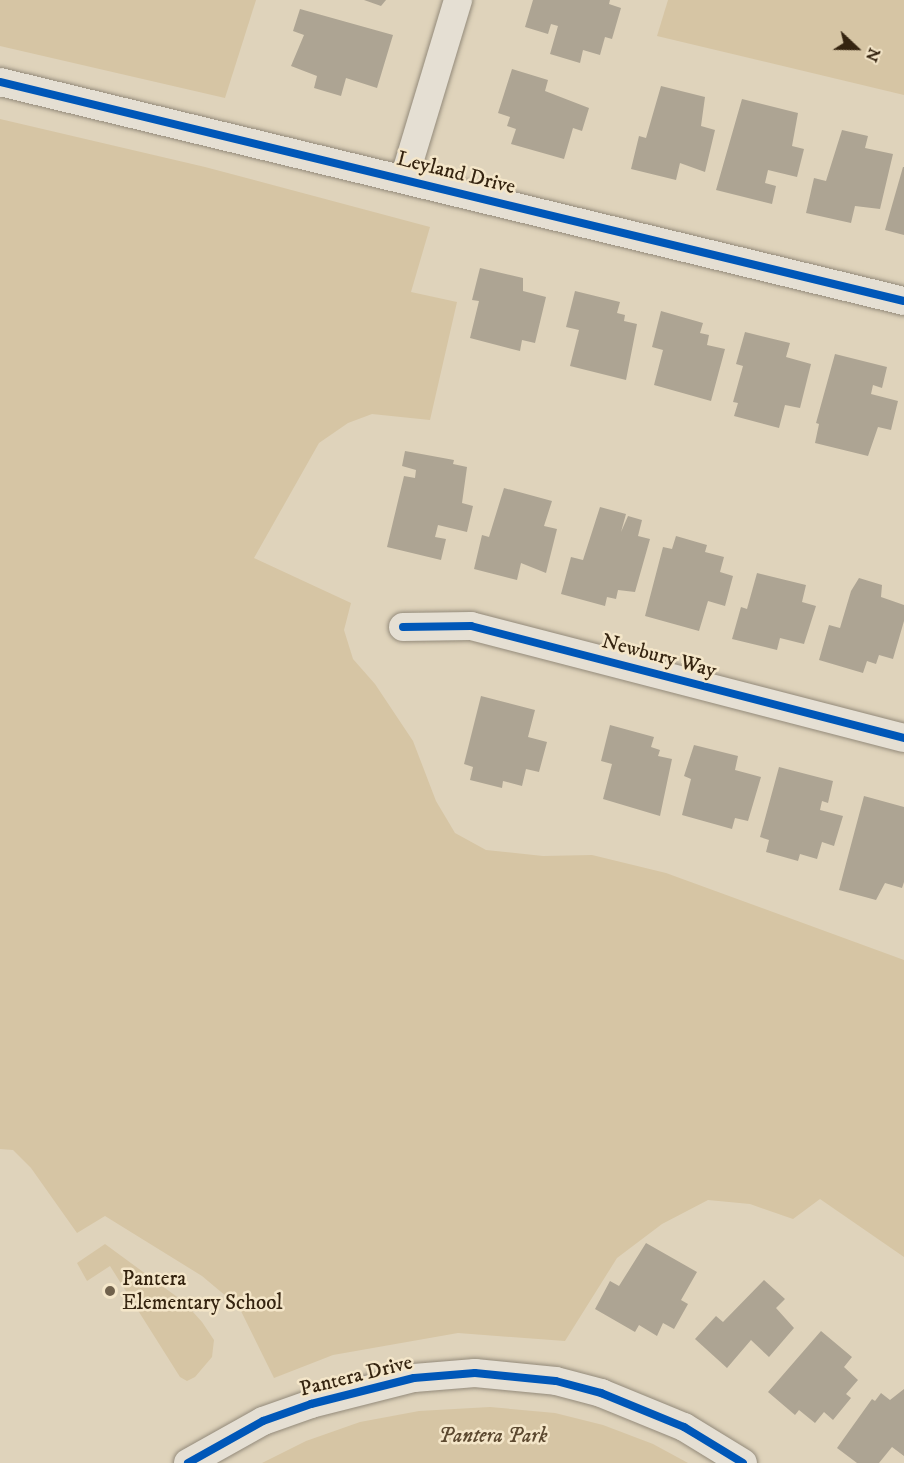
<!DOCTYPE html>
<style>
body{margin:0}
#map{position:relative;width:904px;height:1463px;overflow:hidden;background:#dfd3bb;font-family:"IM FELL DW Pica",serif}
div>[style]{position:absolute}
[style*='--x']{left:calc(var(--x)*1px);top:calc(var(--y)*1px);width:calc(var(--w)*1px);rotate:calc(var(--a)*1deg)}
.green>*{inset:0;background:#d6c5a4}
.building>*{inset:0;background:#ada493}
.roads{filter:drop-shadow(0 0 2px #938a7a) drop-shadow(0 0 2px #938a7a)}
.minor>*{height:28px;margin:-14px;padding:0 14px;transform-origin:14px;border-radius:14px;background:#e5dfd3}
.cycleway>*{height:8px;margin:-4px;padding:0 4px;transform-origin:4px;border-radius:4px;background:#0057b8}
.dots>*{width:16px;height:16px;translate:-50% -50%;box-sizing:border-box;border:3px solid #f4e6c9;border-radius:50%}
span{translate:-50% -50%;white-space:nowrap;text-align:center;line-height:1.15;-webkit-text-stroke:5px #f4e6c9;paint-order:stroke}
.street-label{font-size:21px;color:#352410}
.poi-label{font-size:21px;color:#352410}
.left{translate:0 -50%;text-align:left}
.park-label{font-size:21px;color:#5c4930;font-style:italic}
.north{position:absolute;left:826px;top:18px;width:60px;height:60px;-webkit-text-stroke:4px #f4e6c9;paint-order:stroke;rotate:112deg;font-size:16px;font-weight:700;line-height:24px;text-align:center;color:#352410}
.north::after{content:'';display:block;margin:auto;width:21px;height:27px;background:#352410;clip-path:polygon(50% 0,100% 100%,50% 72%,0 100%)}
</style>
<div id="map">
<div class="green">
<div style="clip-path:polygon(0 0,256px 0,225px 98px,0 46px)"></div>
<div style="clip-path:polygon(668px 0,904px 0,904px 95px,657px 36px)"></div>
<div style="clip-path:polygon(0 119px,205px 167px,430px 227px,411px 292px,457px 302px,430px 420px,372px 414px,348px 423px,319px 443px,254px 558px,351px 603px,344px 630px,353px 659px,375px 684px,413px 741px,436px 801px,455px 833px,486px 850px,543px 856px,592px 855px,666px 873px,904px 960px,904px 1257px,820px 1199px,793px 1219px,750px 1204px,708px 1200px,662px 1224px,617px 1258px,565px 1341px,458px 1333px,333px 1355px,274px 1378px,239px 1307px,202px 1276px,105px 1216px,77px 1233px,31px 1168px,13px 1150px,0 1149px)"></div>
<div style="clip-path:polygon(105px 1244px,184px 1302px,202px 1322px,214px 1340px,212px 1357px,195px 1377px,187px 1381px,180px 1377px,110px 1266px,87px 1281px,77px 1263px)"></div>
<div style="clip-path:polygon(490px 1407px,555px 1413px,603px 1425px,653px 1444px,688px 1463px,262px 1463px,306px 1441px,360px 1422px,419px 1411px)"></div>
</div>
<div class="building">
<div style="clip-path:polygon(364px 0,386px 0,381px 6px)"></div>
<div style="clip-path:polygon(533px 0,610px 0,609px 4px,621px 8px,612px 39px,605px 37px,600px 55px,583px 50px,580px 63px,550px 54px,558px 26px,551px 24px,548px 34px,525px 27px)"></div>
<div style="clip-path:polygon(300px 9px,393px 35px,377px 88px,346px 78px,341px 96px,314px 88px,317px 76px,291px 66px,304px 35px,293px 31px)"></div>
<div style="clip-path:polygon(512px 69px,548px 80px,545px 91px,589px 108px,582px 131px,573px 128px,564px 159px,511px 144px,516px 129px,507px 126px,510px 117px,498px 113px)"></div>
<div style="clip-path:polygon(661px 86px,705px 97px,701px 126px,715px 130px,705px 172px,680px 163px,676px 180px,631px 169px,639px 136px,646px 138px)"></div>
<div style="clip-path:polygon(742px 99px,798px 113px,792px 146px,804px 149px,797px 177px,768px 170px,765px 183px,776px 186px,772px 204px,716px 190px)"></div>
<div style="clip-path:polygon(842px 130px,868px 136px,865px 148px,893px 154px,880px 209px,855px 206px,851px 223px,806px 213px,814px 178px,826px 181px)"></div>
<div style="clip-path:polygon(903px 167px,904px 167px,904px 235px,885px 230px)"></div>
<div style="clip-path:polygon(480px 268px,523px 278px,523px 291px,546px 297px,535px 343px,522px 340px,520px 351px,470px 338px,479px 301px,472px 300px)"></div>
<div style="clip-path:polygon(575px 291px,620px 302px,617px 313px,625px 315px,624px 321px,637px 324px,626px 380px,570px 366px,579px 330px,566px 327px)"></div>
<div style="clip-path:polygon(661px 311px,703px 323px,700px 333px,709px 335px,707px 345px,725px 349px,711px 401px,654px 385px,663px 350px,652px 347px)"></div>
<div style="clip-path:polygon(745px 332px,790px 343px,786px 357px,811px 364px,800px 408px,785px 405px,779px 428px,734px 416px,738px 403px,733px 402px,743px 366px,736px 364px)"></div>
<div style="clip-path:polygon(835px 354px,887px 367px,882px 388px,873px 385px,871px 394px,898px 401px,891px 430px,878px 427px,868px 456px,815px 443px,819px 424px,816px 423px)"></div>
<div style="clip-path:polygon(405px 451px,454px 460px,453px 464px,467px 467px,462px 503px,473px 506px,467px 532px,438px 525px,435px 537px,446px 539px,441px 560px,387px 547px,404px 476px,415px 478px,416px 470px,402px 466px)"></div>
<div style="clip-path:polygon(504px 488px,552px 501px,544px 526px,557px 529px,546px 573px,521px 563px,517px 580px,474px 569px,482px 535px,489px 537px)"></div>
<div style="clip-path:polygon(600px 507px,626px 514px,621px 532px,628px 516px,642px 520px,638px 536px,650px 539px,635px 592px,618px 590px,616px 599px,607px 597px,605px 606px,561px 594px,571px 557px,583px 560px)"></div>
<div style="clip-path:polygon(676px 536px,707px 545px,705px 552px,724px 557px,720px 572px,733px 576px,725px 606px,708px 601px,699px 631px,645px 616px,663px 547px,672px 549px)"></div>
<div style="clip-path:polygon(757px 573px,806px 585px,802px 602px,816px 606px,804px 644px,780px 638px,777px 650px,732px 639px,741px 607px,747px 609px)"></div>
<div style="clip-path:polygon(859px 578px,882px 585px,881px 597px,904px 605px,904px 621px,893px 659px,879px 655px,876px 664px,867px 661px,863px 673px,819px 660px,829px 625px,840px 628px,851px 591px)"></div>
<div style="clip-path:polygon(481px 696px,535px 710px,528px 737px,547px 742px,539px 772px,526px 769px,522px 786px,503px 781px,502px 788px,470px 780px,473px 767px,464px 764px)"></div>
<div style="clip-path:polygon(610px 725px,654px 737px,651px 747px,660px 750px,658px 756px,672px 759px,660px 816px,603px 799px,612px 764px,601px 761px)"></div>
<div style="clip-path:polygon(694px 745px,738px 756px,735px 770px,761px 777px,748px 821px,735px 818px,732px 829px,682px 815px,691px 779px,684px 776px)"></div>
<div style="clip-path:polygon(779px 767px,833px 781px,828px 803px,822px 801px,820px 810px,843px 816px,834px 846px,822px 842px,817px 859px,800px 854px,798px 861px,766px 852px,769px 840px,760px 837px)"></div>
<div style="clip-path:polygon(864px 796px,904px 807px,904px 882px,902px 888px,885px 883px,876px 900px,839px 890px)"></div>
<div style="clip-path:polygon(646px 1243px,697px 1272px,681px 1300px,688px 1304px,674px 1329px,663px 1323px,657px 1336px,639px 1325px,635px 1332px,595px 1309px,610px 1281px,619px 1286px)"></div>
<div style="clip-path:polygon(764px 1280px,785px 1299px,776px 1308px,794px 1328px,769px 1357px,751px 1340px,727px 1368px,695px 1339px,716px 1316px,723px 1322px)"></div>
<div style="clip-path:polygon(821px 1331px,852px 1357px,844px 1367px,858px 1380px,846px 1394px,851px 1398px,833px 1420px,824px 1412px,815px 1423px,799px 1410px,795px 1415px,768px 1392px)"></div>
<div style="clip-path:polygon(904px 1389px,904px 1456px,892px 1447px,879px 1463px,857px 1463px,837px 1448px,872px 1399px,875px 1401px,881px 1393px,890px 1400px)"></div>
</div>
<div class="roads">
<div class="minor">
<div style="--x:0;--y:82;--w:930;--a:13.62"></div>
<div style="--x:404;--y:179;--w:187;--a:-73.2"></div>
<div style="--x:403;--y:627;--w:68;--a:-0.8"></div>
<div style="--x:471;--y:626;--w:447;--a:14.5"></div>
<div style="--x:188;--y:1463;--w:86;--a:-29.2"></div>
<div style="--x:263;--y:1421;--w:51;--a:-19.5"></div>
<div style="--x:311;--y:1404;--w:106;--a:-14.2"></div>
<div style="--x:414;--y:1378;--w:61;--a:-4.7"></div>
<div style="--x:475;--y:1373;--w:81;--a:5.6"></div>
<div style="--x:556;--y:1381;--w:47;--a:14.9"></div>
<div style="--x:601;--y:1393;--w:90;--a:22.3"></div>
<div style="--x:684;--y:1427;--w:69;--a:31.4"></div>
</div>
</div>
<div class="cycleway">
<div style="--x:0;--y:82;--w:930;--a:13.62"></div>
<div style="--x:403;--y:627;--w:68;--a:-0.8"></div>
<div style="--x:471;--y:626;--w:447;--a:14.5"></div>
<div style="--x:188;--y:1463;--w:86;--a:-29.2"></div>
<div style="--x:263;--y:1421;--w:51;--a:-19.5"></div>
<div style="--x:311;--y:1404;--w:106;--a:-14.2"></div>
<div style="--x:414;--y:1378;--w:61;--a:-4.7"></div>
<div style="--x:475;--y:1373;--w:81;--a:5.6"></div>
<div style="--x:556;--y:1381;--w:47;--a:14.9"></div>
<div style="--x:601;--y:1393;--w:90;--a:22.3"></div>
<div style="--x:684;--y:1427;--w:69;--a:31.4"></div>
</div>
<div class="dots">
<div style="left:110px;top:1291px;background:#70614c"></div>
</div>
<div class="street-label">
<span style="left:456px;top:173px;rotate:14deg">Leyland Drive</span>
<span style="left:659px;top:656px;rotate:15deg">Newbury Way</span>
<span style="left:356px;top:1376px;rotate:-14deg">Pantera Drive</span>
</div>
<div class="poi-label">
<span class="left" style="left:122px;top:1291px">Pantera<br>Elementary School</span>
</div>
<div class="park-label">
<span style="left:493px;top:1436px">Pantera Park</span>
</div>
<div class="north">N</div>
</div>
